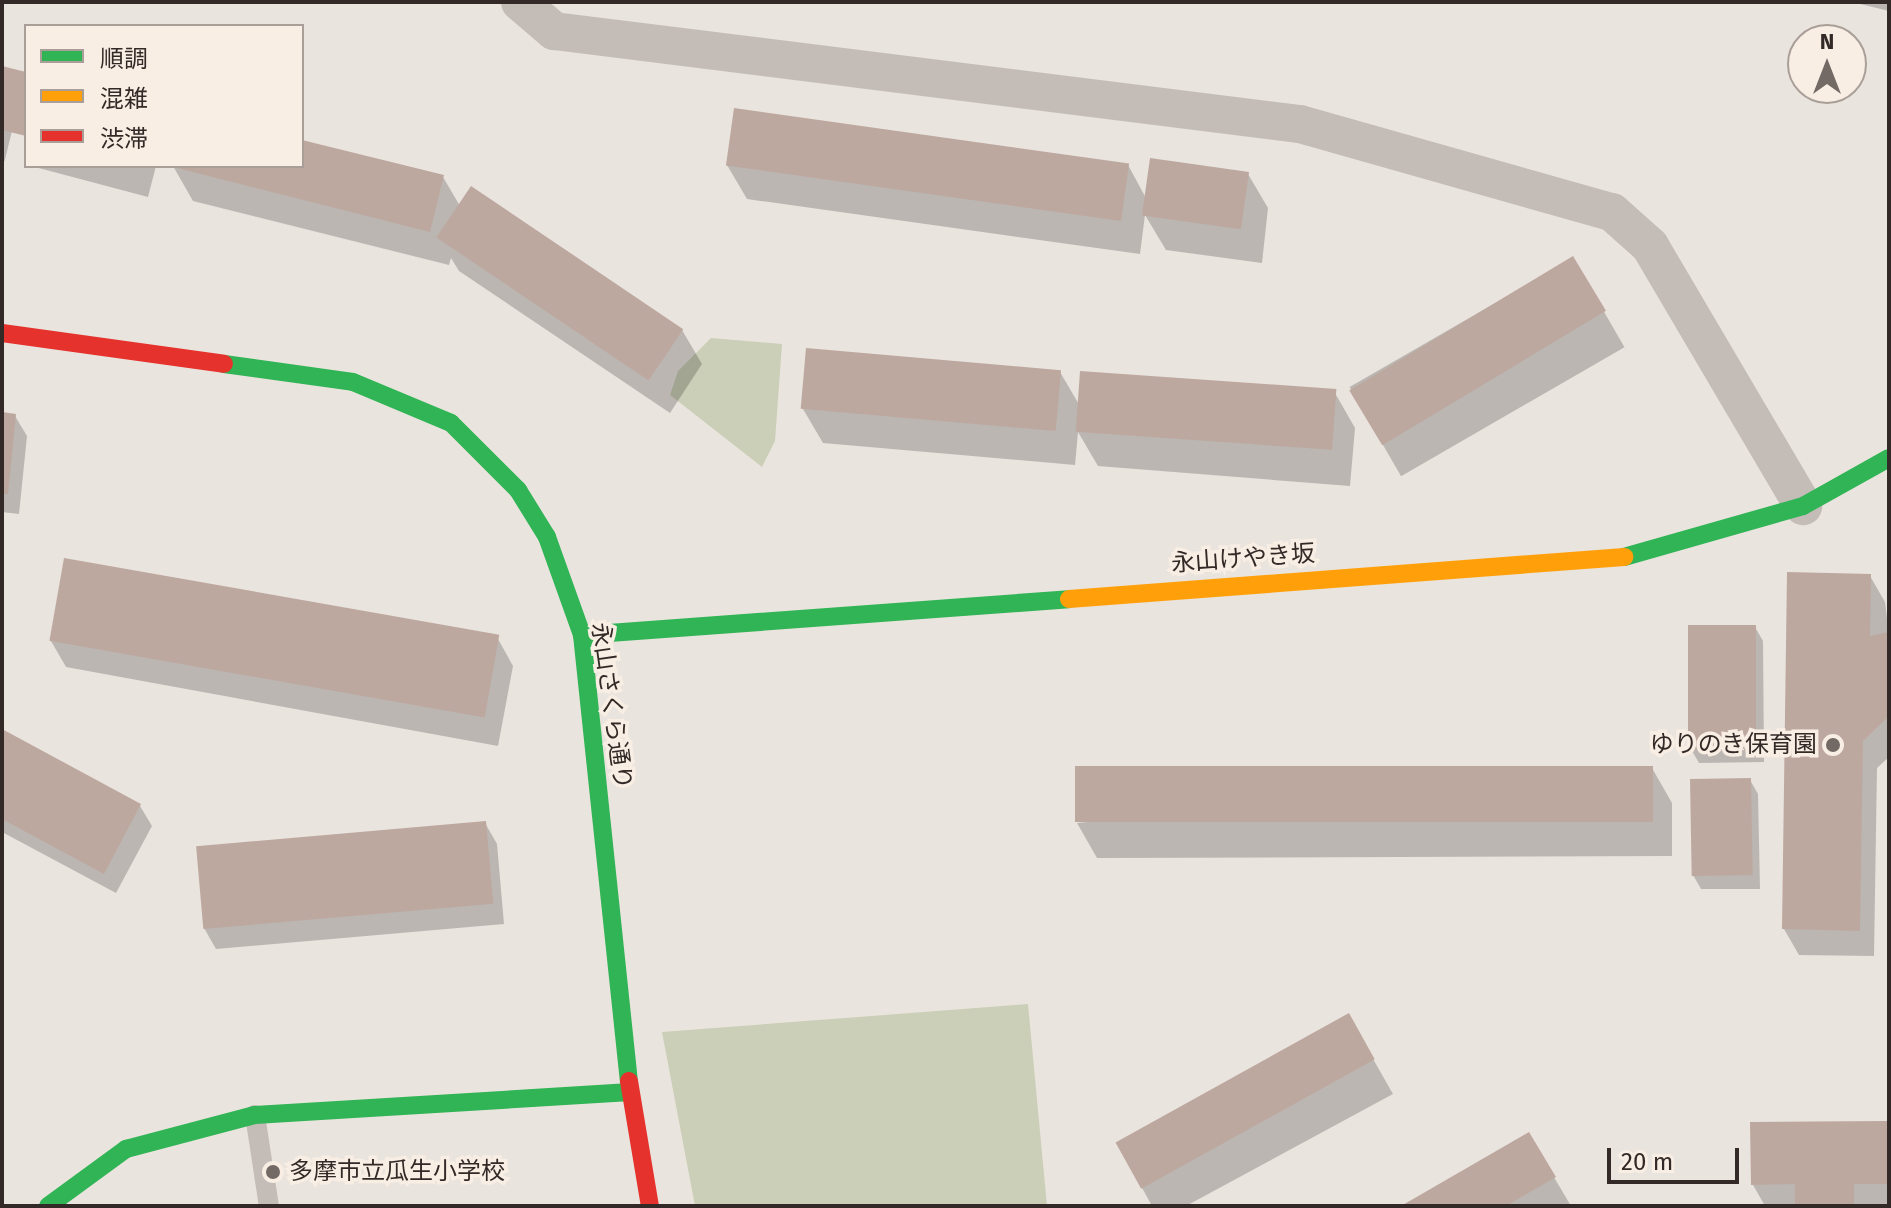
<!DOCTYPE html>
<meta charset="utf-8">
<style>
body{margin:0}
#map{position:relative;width:1891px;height:1208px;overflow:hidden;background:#eae4de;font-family:"Fira Sans","Noto Sans JP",sans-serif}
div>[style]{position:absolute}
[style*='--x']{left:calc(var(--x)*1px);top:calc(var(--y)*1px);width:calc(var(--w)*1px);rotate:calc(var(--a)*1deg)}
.green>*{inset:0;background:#cccfb8}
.shadow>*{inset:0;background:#0003;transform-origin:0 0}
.building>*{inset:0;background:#bda8a0;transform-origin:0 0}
.lane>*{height:20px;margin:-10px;padding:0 10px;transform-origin:10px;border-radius:10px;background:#c3bcb7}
.street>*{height:38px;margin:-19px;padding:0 19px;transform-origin:19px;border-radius:19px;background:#c3bcb7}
.fast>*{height:18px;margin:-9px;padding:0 9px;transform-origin:9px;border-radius:9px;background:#30b455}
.slow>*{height:18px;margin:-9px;padding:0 9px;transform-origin:9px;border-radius:9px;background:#ff9f0a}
.jam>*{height:18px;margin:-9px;padding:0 9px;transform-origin:9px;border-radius:9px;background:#e5322d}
.dots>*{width:22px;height:22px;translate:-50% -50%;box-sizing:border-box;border:4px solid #f8eee4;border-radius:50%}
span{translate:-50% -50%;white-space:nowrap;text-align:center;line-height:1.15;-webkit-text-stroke:7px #f8eee4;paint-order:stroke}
.street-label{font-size:24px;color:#332926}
.poi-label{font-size:24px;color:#332926}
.right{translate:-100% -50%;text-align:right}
.left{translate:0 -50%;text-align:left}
.frame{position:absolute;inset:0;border:4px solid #332926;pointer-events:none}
.legend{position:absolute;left:24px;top:24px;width:280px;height:144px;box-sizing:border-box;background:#f8eee4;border:2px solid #a99f98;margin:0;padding:10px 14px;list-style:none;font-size:24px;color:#332926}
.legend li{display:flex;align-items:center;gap:16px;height:40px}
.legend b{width:40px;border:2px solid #a99f98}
.north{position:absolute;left:1787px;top:24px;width:80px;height:80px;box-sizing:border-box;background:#f8eee4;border:2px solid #a99f98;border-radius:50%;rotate:0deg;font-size:22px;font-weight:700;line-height:32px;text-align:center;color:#332926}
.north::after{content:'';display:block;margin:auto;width:28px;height:36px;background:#736a66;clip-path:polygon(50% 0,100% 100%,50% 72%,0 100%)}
.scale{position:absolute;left:1607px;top:1148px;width:132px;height:36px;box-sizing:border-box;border:4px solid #332926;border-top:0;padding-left:10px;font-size:24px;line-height:28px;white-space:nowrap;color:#332926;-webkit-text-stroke:6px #f8eee4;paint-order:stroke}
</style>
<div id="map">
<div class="green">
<div style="clip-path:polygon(711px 338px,782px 344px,775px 441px,762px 467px,670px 395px,678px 371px)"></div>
<div style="clip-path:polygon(1028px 1004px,1047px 1206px,695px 1206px,662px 1032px)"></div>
</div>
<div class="shadow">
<div style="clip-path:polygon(1852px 2px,1889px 2px,1889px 11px)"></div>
<div style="left:2px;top:68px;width:25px;height:90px;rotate:14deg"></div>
<div style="clip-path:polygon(302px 142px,443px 177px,460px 206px,682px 330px,702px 364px,670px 413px,459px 271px,451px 258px,449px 265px,193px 201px,173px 166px,302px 166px)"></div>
<div style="clip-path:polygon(727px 165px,1128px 165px,1147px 200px,1248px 174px,1268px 208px,1262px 263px,1166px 250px,1145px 215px,1140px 254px,747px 199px)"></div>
<div style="clip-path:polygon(31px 166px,156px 166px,148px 197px)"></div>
<div style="left:1573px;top:258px;width:103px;height:258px;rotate:60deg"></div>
<div style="clip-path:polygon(1060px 372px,1080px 406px,1335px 393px,1355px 428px,1350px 486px,1098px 466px,1078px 432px,1075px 465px,823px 443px,803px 409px)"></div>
<div style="clip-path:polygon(2px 414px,15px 416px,27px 436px,19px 514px,2px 512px)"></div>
<div style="clip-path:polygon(1870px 576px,1885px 602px,1889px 634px,1889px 757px,1877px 768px,1874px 956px,1799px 955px,1784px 929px)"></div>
<div style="clip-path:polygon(1755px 627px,1763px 641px,1764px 762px,1699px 763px,1691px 749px)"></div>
<div style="clip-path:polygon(498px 639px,513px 666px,498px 746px,66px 667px,51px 641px)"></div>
<div style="clip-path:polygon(2px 732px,140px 806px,152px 826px,116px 893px,2px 832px)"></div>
<div style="clip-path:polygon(1652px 768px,1672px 803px,1672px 856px,1097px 858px,1077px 823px)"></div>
<div style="clip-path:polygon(1750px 780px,1758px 794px,1760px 889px,1701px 889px,1693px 875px)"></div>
<div style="clip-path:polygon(485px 823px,497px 844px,504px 924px,216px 949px,204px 928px,198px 848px)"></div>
<div style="clip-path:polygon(1348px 1015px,1393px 1094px,1186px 1206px,1152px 1206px,1141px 1186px)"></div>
<div style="clip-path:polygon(1889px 1123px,1889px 1206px,1765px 1206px,1753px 1185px)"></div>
<div style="clip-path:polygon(1529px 1135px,1571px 1206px,1405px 1206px)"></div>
</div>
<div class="building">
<div style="clip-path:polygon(2px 66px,26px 72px,26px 136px,2px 130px)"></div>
<div style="left:734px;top:108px;width:399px;height:58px;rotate:8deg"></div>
<div style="clip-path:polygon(302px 140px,444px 175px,430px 232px,173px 167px,302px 166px)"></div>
<div style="left:1150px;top:158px;width:100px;height:58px;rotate:8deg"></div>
<div style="left:471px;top:186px;width:256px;height:62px;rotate:34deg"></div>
<div style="left:1573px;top:256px;width:64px;height:261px;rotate:59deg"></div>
<div style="left:806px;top:348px;width:256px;height:61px;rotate:5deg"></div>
<div style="left:1080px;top:371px;width:257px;height:61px;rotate:4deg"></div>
<div style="clip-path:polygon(2px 412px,16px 414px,8px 494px,2px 494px)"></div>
<div style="left:64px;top:558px;width:442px;height:84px;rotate:10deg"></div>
<div style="clip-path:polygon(1787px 572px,1871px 574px,1870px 636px,1889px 632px,1889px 716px,1863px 741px,1860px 931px,1782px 929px)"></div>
<div style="left:1756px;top:625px;width:124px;height:68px;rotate:90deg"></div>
<div style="clip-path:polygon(2px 729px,141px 804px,104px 874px,2px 819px)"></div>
<div style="left:1653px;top:766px;width:56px;height:578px;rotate:90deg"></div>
<div style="left:1751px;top:778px;width:97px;height:61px;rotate:89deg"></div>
<div style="left:486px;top:821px;width:83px;height:291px;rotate:85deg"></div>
<div style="left:1349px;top:1013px;width:53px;height:267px;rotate:61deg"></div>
<div style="clip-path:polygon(1889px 1121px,1889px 1184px,1854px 1184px,1854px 1206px,1795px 1206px,1795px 1184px,1751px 1185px,1750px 1122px)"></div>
<div style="clip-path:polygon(1529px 1132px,1556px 1177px,1506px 1206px,1401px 1206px)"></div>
</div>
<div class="lane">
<div style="--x:255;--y:1115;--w:92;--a:81.3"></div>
</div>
<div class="street">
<div style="--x:520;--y:2;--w:45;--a:40.5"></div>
<div style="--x:554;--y:31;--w:752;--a:7.11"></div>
<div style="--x:1300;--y:124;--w:324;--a:15.8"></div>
<div style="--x:1612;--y:212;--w:51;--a:41.8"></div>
<div style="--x:1650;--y:246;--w:302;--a:59.5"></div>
</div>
<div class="fast">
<div style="--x:224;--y:364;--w:130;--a:7.9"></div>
<div style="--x:353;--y:382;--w:106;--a:22.7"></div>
<div style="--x:451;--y:423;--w:95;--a:45"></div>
<div style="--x:518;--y:490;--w:55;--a:58.3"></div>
<div style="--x:547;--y:537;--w:104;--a:70.3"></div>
<div style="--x:582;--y:635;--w:448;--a:84"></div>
<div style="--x:1624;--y:557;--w:186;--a:-15.9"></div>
<div style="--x:1803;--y:506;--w:98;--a:-29.2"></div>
<div style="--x:582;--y:635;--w:488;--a:-4.2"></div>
<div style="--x:48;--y:1206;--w:97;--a:-36.2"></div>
<div style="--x:126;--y:1149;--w:133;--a:-14.8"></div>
<div style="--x:255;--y:1115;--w:376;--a:-3.5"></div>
</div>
<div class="slow">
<div style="--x:1069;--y:599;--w:557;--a:-4.33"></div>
</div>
<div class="jam">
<div style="--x:2;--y:333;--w:224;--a:7.9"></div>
<div style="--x:629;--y:1081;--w:127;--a:80.5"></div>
</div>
<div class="dots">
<div style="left:1833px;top:745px;background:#736a66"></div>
<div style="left:273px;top:1172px;background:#736a66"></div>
</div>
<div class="street-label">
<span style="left:1243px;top:559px;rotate:-4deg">永山けやき坂</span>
<span style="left:611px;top:706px;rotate:82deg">永山さくら通り</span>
</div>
<div class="poi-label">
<span class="right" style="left:1817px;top:745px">ゆりのき保育園</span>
<span class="left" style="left:289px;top:1172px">多摩市立瓜生小学校</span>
</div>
<div class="frame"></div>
<ul class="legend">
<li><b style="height:10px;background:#30b455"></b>順調</li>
<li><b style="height:10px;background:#ff9f0a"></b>混雑</li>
<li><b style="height:10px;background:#e5322d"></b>渋滞</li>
</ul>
<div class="north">N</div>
<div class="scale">20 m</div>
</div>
